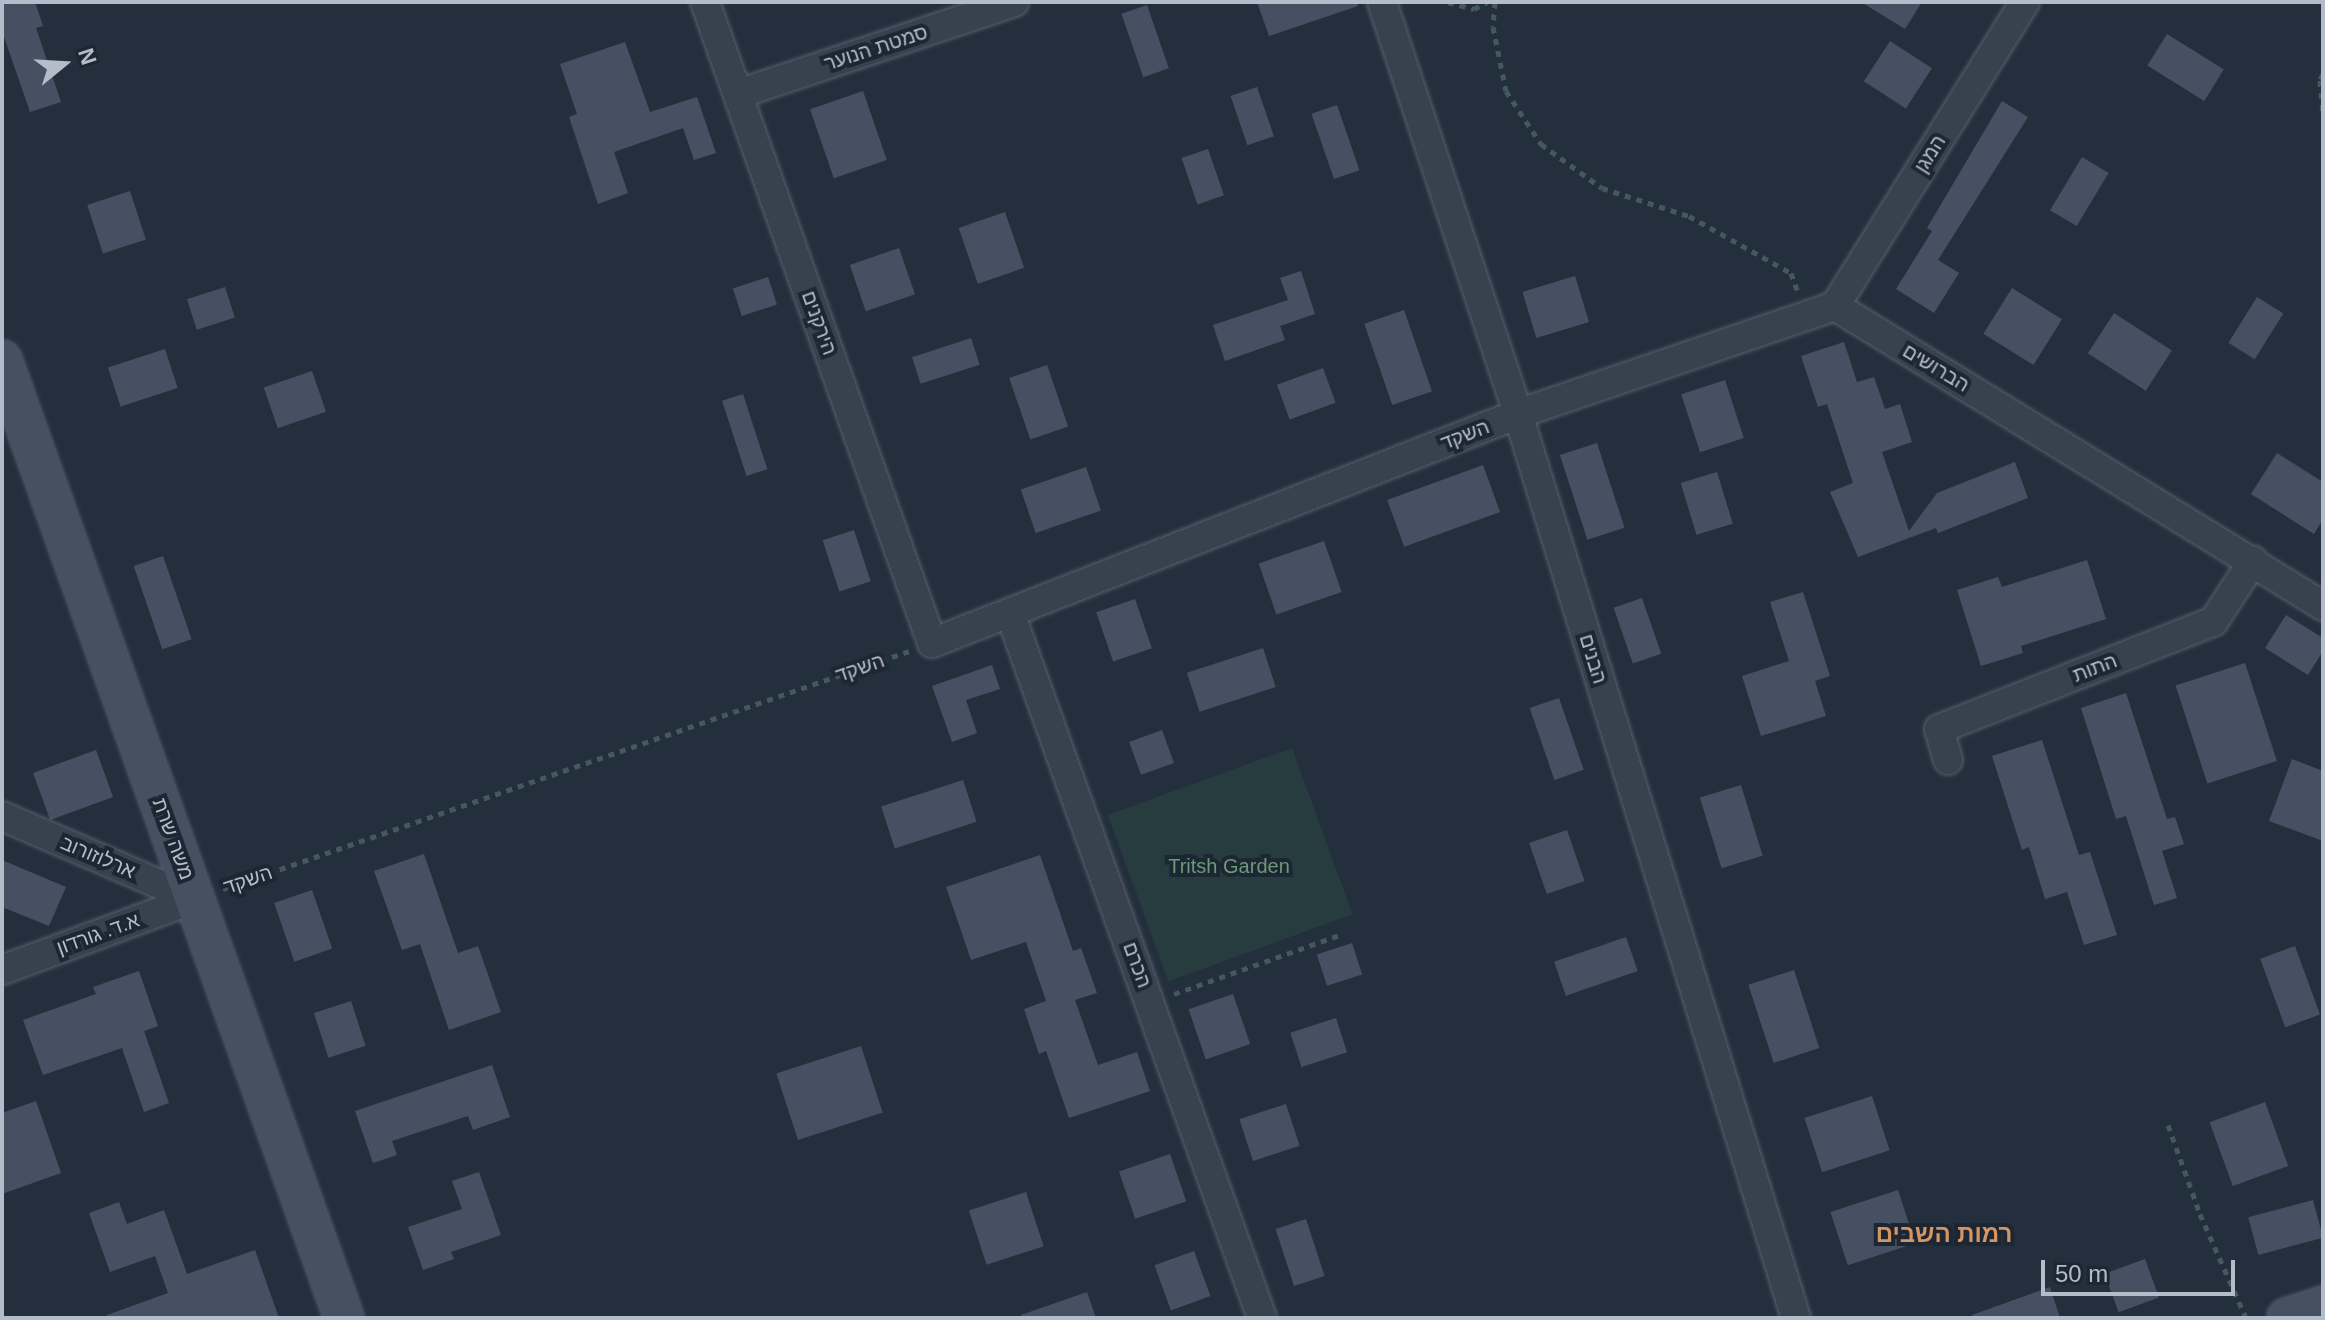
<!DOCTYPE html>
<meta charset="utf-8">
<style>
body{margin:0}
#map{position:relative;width:2325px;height:1320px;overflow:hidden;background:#242f3e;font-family:Arial,Heebo,sans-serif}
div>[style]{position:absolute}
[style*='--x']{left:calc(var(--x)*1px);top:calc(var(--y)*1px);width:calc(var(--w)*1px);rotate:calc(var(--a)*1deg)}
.green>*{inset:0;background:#263c3f;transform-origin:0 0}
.building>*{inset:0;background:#455162;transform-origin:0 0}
.path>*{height:5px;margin-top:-2.5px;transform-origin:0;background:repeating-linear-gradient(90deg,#44595c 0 6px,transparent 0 12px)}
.roads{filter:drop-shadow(0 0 2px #565f6c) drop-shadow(0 0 2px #565f6c)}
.street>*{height:28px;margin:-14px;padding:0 14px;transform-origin:14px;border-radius:14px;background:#38414e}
.secondary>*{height:38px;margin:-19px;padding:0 19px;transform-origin:19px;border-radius:19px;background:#465061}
span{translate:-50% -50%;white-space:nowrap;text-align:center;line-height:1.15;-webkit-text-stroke:8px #1d2633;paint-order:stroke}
.street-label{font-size:20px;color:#b4bcc9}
.park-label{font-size:20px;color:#6b9a76}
.quarter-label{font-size:24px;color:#d59563;font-weight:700}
.frame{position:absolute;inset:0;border:4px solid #b4bcc9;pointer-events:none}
.north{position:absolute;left:24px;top:24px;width:80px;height:80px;-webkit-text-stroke:6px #1d2633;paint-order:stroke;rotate:72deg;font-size:22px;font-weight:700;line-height:32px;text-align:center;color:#b4bcc9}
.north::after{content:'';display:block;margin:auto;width:28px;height:36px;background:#b4bcc9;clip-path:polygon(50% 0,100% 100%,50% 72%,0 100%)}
.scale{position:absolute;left:2041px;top:1260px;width:194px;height:36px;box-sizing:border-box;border:4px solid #b4bcc9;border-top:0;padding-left:10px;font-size:24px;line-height:28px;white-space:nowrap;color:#b4bcc9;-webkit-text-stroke:6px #1d2633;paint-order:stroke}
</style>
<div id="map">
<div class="green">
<div style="left:1292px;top:748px;width:177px;height:196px;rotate:70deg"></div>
</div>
<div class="building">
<div style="clip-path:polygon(2px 2px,35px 2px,43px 26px,36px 28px,61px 102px,30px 112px,2px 31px)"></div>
<div style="clip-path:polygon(1257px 2px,1357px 2px,1358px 6px,1269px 36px)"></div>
<div style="clip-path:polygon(1861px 2px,1922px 2px,1905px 29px)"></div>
<div style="left:1147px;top:5px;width:67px;height:27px;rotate:71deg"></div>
<div style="left:2167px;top:34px;width:67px;height:37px;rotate:32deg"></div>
<div style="left:1890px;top:41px;width:50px;height:48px;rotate:33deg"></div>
<div style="clip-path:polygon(625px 42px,650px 112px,697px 97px,716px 153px,694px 160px,683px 128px,614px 152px,628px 193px,598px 204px,569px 117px,577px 114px,560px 64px)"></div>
<div style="left:1257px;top:87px;width:52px;height:28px;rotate:71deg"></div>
<div style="left:863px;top:91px;width:73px;height:56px;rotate:71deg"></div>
<div style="clip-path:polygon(2002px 101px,2028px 117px,1938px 260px,1959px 273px,1934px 313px,1896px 289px,1932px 231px,1927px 228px)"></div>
<div style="left:1337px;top:105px;width:69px;height:27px;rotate:71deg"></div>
<div style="left:1208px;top:149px;width:49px;height:28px;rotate:71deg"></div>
<div style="left:2082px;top:157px;width:31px;height:62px;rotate:31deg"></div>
<div style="left:130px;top:191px;width:51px;height:45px;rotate:72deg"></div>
<div style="left:1005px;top:212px;width:59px;height:49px;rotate:71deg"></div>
<div style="left:899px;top:248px;width:49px;height:52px;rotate:71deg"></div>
<div style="clip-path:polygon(1301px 271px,1315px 314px,1280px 326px,1285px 340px,1225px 361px,1213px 325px,1288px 300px,1280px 278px)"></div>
<div style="left:1575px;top:276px;width:48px;height:55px;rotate:73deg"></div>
<div style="left:768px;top:277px;width:29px;height:37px;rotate:72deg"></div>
<div style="left:225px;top:287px;width:32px;height:40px;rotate:72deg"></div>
<div style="left:2012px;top:288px;width:59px;height:54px;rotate:32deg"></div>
<div style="left:2257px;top:297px;width:31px;height:54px;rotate:32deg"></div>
<div style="left:1404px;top:310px;width:86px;height:42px;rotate:71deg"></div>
<div style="left:2114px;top:313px;width:69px;height:48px;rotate:33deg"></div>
<div style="left:971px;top:338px;width:28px;height:62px;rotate:72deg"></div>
<div style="clip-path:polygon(1844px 342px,1857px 382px,1874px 377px,1885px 409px,1900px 404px,1912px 442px,1882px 452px,1909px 531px,1937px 493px,2015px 462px,2028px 498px,1938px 533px,1936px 528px,1858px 557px,1830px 492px,1853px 483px,1827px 404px,1818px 407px,1801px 356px)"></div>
<div style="left:165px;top:349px;width:41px;height:60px;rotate:72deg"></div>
<div style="left:1047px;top:365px;width:65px;height:40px;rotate:71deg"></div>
<div style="left:1323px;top:368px;width:37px;height:49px;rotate:70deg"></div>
<div style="left:312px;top:371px;width:43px;height:51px;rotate:71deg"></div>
<div style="left:1725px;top:380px;width:61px;height:46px;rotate:72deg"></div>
<div style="left:743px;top:394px;width:79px;height:22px;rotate:72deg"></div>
<div style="left:1597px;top:443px;width:89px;height:39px;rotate:72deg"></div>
<div style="clip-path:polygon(2277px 453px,2323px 482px,2323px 519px,2314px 534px,2251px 494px)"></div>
<div style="left:1483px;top:465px;width:50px;height:102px;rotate:70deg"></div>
<div style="left:1086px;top:467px;width:46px;height:69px;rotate:71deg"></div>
<div style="left:1717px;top:472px;width:54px;height:38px;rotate:73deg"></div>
<div style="left:854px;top:530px;width:54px;height:33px;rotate:72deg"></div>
<div style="left:1324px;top:541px;width:54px;height:69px;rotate:71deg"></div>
<div style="left:163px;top:556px;width:88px;height:31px;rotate:71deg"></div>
<div style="clip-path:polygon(2087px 560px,2106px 619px,2021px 646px,2023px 653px,1981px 666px,1957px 590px,1998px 577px,2002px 587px)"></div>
<div style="clip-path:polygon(1803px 592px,1830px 676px,1815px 681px,1826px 716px,1761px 736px,1742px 676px,1789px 661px,1770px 602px)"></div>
<div style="left:1642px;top:598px;width:59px;height:30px;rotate:71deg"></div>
<div style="left:1135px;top:599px;width:52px;height:41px;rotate:71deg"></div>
<div style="clip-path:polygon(2286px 615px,2323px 638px,2323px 651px,2308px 675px,2265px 648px)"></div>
<div style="left:1263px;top:648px;width:41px;height:80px;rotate:72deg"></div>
<div style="left:2245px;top:663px;width:103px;height:73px;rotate:72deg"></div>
<div style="clip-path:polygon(992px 665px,1000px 689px,966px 700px,977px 733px,952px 742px,932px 686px)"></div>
<div style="clip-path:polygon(2126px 693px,2167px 819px,2175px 817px,2184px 844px,2162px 851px,2177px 898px,2154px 905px,2126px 816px,2116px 819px,2081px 708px)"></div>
<div style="left:1559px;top:698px;width:76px;height:31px;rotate:71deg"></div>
<div style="left:1162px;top:730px;width:35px;height:35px;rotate:70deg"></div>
<div style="clip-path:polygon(2042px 740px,2079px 855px,2090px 852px,2117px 935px,2084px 945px,2067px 892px,2045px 899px,2029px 847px,2022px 850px,1992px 756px)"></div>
<div style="left:96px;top:750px;width:50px;height:67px;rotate:70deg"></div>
<div style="clip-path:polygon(2292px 759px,2323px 771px,2323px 841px,2269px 821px)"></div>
<div style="left:963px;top:780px;width:44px;height:86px;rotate:72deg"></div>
<div style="left:1741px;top:785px;width:74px;height:43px;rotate:73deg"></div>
<div style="left:1567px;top:830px;width:54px;height:40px;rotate:71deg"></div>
<div style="clip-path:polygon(424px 854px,458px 953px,478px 946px,501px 1012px,449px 1030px,420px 944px,402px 950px,374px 871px)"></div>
<div style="clip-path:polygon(1040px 855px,1073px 951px,1081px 948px,1097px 993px,1075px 1000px,1098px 1065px,1137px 1052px,1150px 1091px,1069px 1118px,1046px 1051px,1039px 1054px,1024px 1009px,1046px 1001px,1026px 942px,971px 960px,946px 887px)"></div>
<div style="clip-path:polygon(2px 860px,66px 887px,49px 926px,2px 907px)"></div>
<div style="left:312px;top:890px;width:62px;height:40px;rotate:71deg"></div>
<div style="left:1626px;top:937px;width:36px;height:76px;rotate:71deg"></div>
<div style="left:1352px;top:943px;width:33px;height:37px;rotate:72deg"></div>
<div style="left:2295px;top:946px;width:73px;height:37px;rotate:70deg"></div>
<div style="left:1794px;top:970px;width:82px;height:48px;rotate:72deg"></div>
<div style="clip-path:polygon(139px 971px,158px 1026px,144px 1031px,169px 1103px,144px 1112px,122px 1048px,43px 1075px,23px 1020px,96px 994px,93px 987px)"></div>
<div style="left:1233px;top:994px;width:53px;height:47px;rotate:71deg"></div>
<div style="left:351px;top:1001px;width:47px;height:39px;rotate:72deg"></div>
<div style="left:1336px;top:1018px;width:36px;height:48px;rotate:72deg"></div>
<div style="left:861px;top:1046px;width:70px;height:89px;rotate:72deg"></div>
<div style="clip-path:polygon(492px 1065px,510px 1117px,473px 1130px,468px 1116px,392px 1141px,397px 1155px,373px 1163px,355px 1111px)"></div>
<div style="left:1872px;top:1096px;width:57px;height:71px;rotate:72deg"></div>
<div style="clip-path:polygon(36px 1101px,61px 1173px,2px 1194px,2px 1113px)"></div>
<div style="left:2265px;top:1102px;width:68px;height:59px;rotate:70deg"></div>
<div style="left:1286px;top:1104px;width:44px;height:49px;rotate:72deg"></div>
<div style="left:1170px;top:1154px;width:50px;height:54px;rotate:71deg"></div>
<div style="clip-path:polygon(479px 1172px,501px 1235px,451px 1252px,454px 1259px,423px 1270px,408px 1227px,462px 1209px,452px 1181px)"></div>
<div style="left:1898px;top:1190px;width:56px;height:71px;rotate:72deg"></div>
<div style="left:1026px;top:1192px;width:57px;height:60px;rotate:72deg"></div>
<div style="left:2313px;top:1200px;width:39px;height:67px;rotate:75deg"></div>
<div style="clip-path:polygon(119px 1202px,127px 1224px,164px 1210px,187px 1274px,255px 1250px,279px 1318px,107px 1318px,107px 1315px,168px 1293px,155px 1256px,110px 1272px,89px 1213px)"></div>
<div style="left:1306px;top:1219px;width:60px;height:32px;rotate:72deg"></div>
<div style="left:1194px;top:1251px;width:48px;height:42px;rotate:70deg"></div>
<div style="left:2145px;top:1259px;width:41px;height:43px;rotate:70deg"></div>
<div style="clip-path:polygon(2050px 1287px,2060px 1318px,1972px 1318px,1972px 1315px)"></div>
<div style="clip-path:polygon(1087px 1292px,1096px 1318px,1022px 1318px,1021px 1315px)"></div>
</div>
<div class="path">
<div style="--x:1448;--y:2;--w:27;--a:15"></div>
<div style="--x:1474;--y:9;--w:15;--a:-28"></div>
<div style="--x:1495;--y:2;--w:25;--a:95"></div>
<div style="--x:1493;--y:27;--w:65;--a:78.5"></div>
<div style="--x:1506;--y:91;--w:64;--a:56.6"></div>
<div style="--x:1541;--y:144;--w:75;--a:35.8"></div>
<div style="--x:1602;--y:188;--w:91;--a:17.8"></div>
<div style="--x:1689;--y:216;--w:117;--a:29.2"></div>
<div style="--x:1791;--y:273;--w:20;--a:70"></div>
<div style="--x:2323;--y:74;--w:7;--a:117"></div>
<div style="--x:2320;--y:80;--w:32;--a:85"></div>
<div style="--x:223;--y:889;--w:726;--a:-19.13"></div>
<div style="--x:1174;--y:994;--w:176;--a:-19.6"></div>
<div style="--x:2168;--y:1125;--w:95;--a:70.2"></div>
<div style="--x:2200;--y:1214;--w:114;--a:66.1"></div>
</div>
<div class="roads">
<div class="street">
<div style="--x:705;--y:2;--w:680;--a:70.5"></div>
<div style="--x:932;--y:643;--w:629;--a:-21.34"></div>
<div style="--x:1518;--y:414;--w:335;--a:-18.8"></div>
<div style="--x:1835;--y:306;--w:573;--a:31.58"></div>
<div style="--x:1382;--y:2;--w:434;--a:71.7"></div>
<div style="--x:1518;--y:414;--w:946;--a:72.91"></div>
<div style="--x:738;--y:94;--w:291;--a:-18.4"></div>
<div style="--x:1835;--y:306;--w:358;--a:-58"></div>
<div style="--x:1010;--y:613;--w:749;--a:70.33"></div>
<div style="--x:1948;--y:760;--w:32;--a:-106"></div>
<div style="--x:1939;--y:729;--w:295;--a:-21.4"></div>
<div style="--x:2214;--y:621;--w:72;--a:-57"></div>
<div style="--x:2;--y:816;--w:209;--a:23.4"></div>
<div style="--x:2;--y:970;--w:205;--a:-20.3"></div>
</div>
<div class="secondary">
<div style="--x:2;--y:360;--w:1017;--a:70.35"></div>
<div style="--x:2287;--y:1318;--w:38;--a:-18"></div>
</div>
</div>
<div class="street-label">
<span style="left:876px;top:48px;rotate:-18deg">סמטת הנוער</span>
<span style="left:1930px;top:154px;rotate:-58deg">המגן</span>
<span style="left:819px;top:323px;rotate:70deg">הירקנים</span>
<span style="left:1936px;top:368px;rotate:31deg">הברושים</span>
<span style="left:1465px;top:435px;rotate:-21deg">השקד</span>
<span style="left:1593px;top:659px;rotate:73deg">הבנים</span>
<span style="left:860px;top:668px;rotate:-19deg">השקד</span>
<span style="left:2095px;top:668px;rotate:-21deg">התות</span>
<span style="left:173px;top:839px;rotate:70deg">משה שרת</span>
<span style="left:98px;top:857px;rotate:23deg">ארלוזורוב</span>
<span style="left:248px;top:880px;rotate:-19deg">השקד</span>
<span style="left:98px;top:934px;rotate:-20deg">א.ד. גורדון</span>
<span style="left:1137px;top:965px;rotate:70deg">הכרם</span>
</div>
<div class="park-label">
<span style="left:1229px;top:866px">Tritsh Garden</span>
</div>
<div class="quarter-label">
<span style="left:1944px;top:1234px">רמות השבים</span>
</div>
<div class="frame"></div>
<div class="north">N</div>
<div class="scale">50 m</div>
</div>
